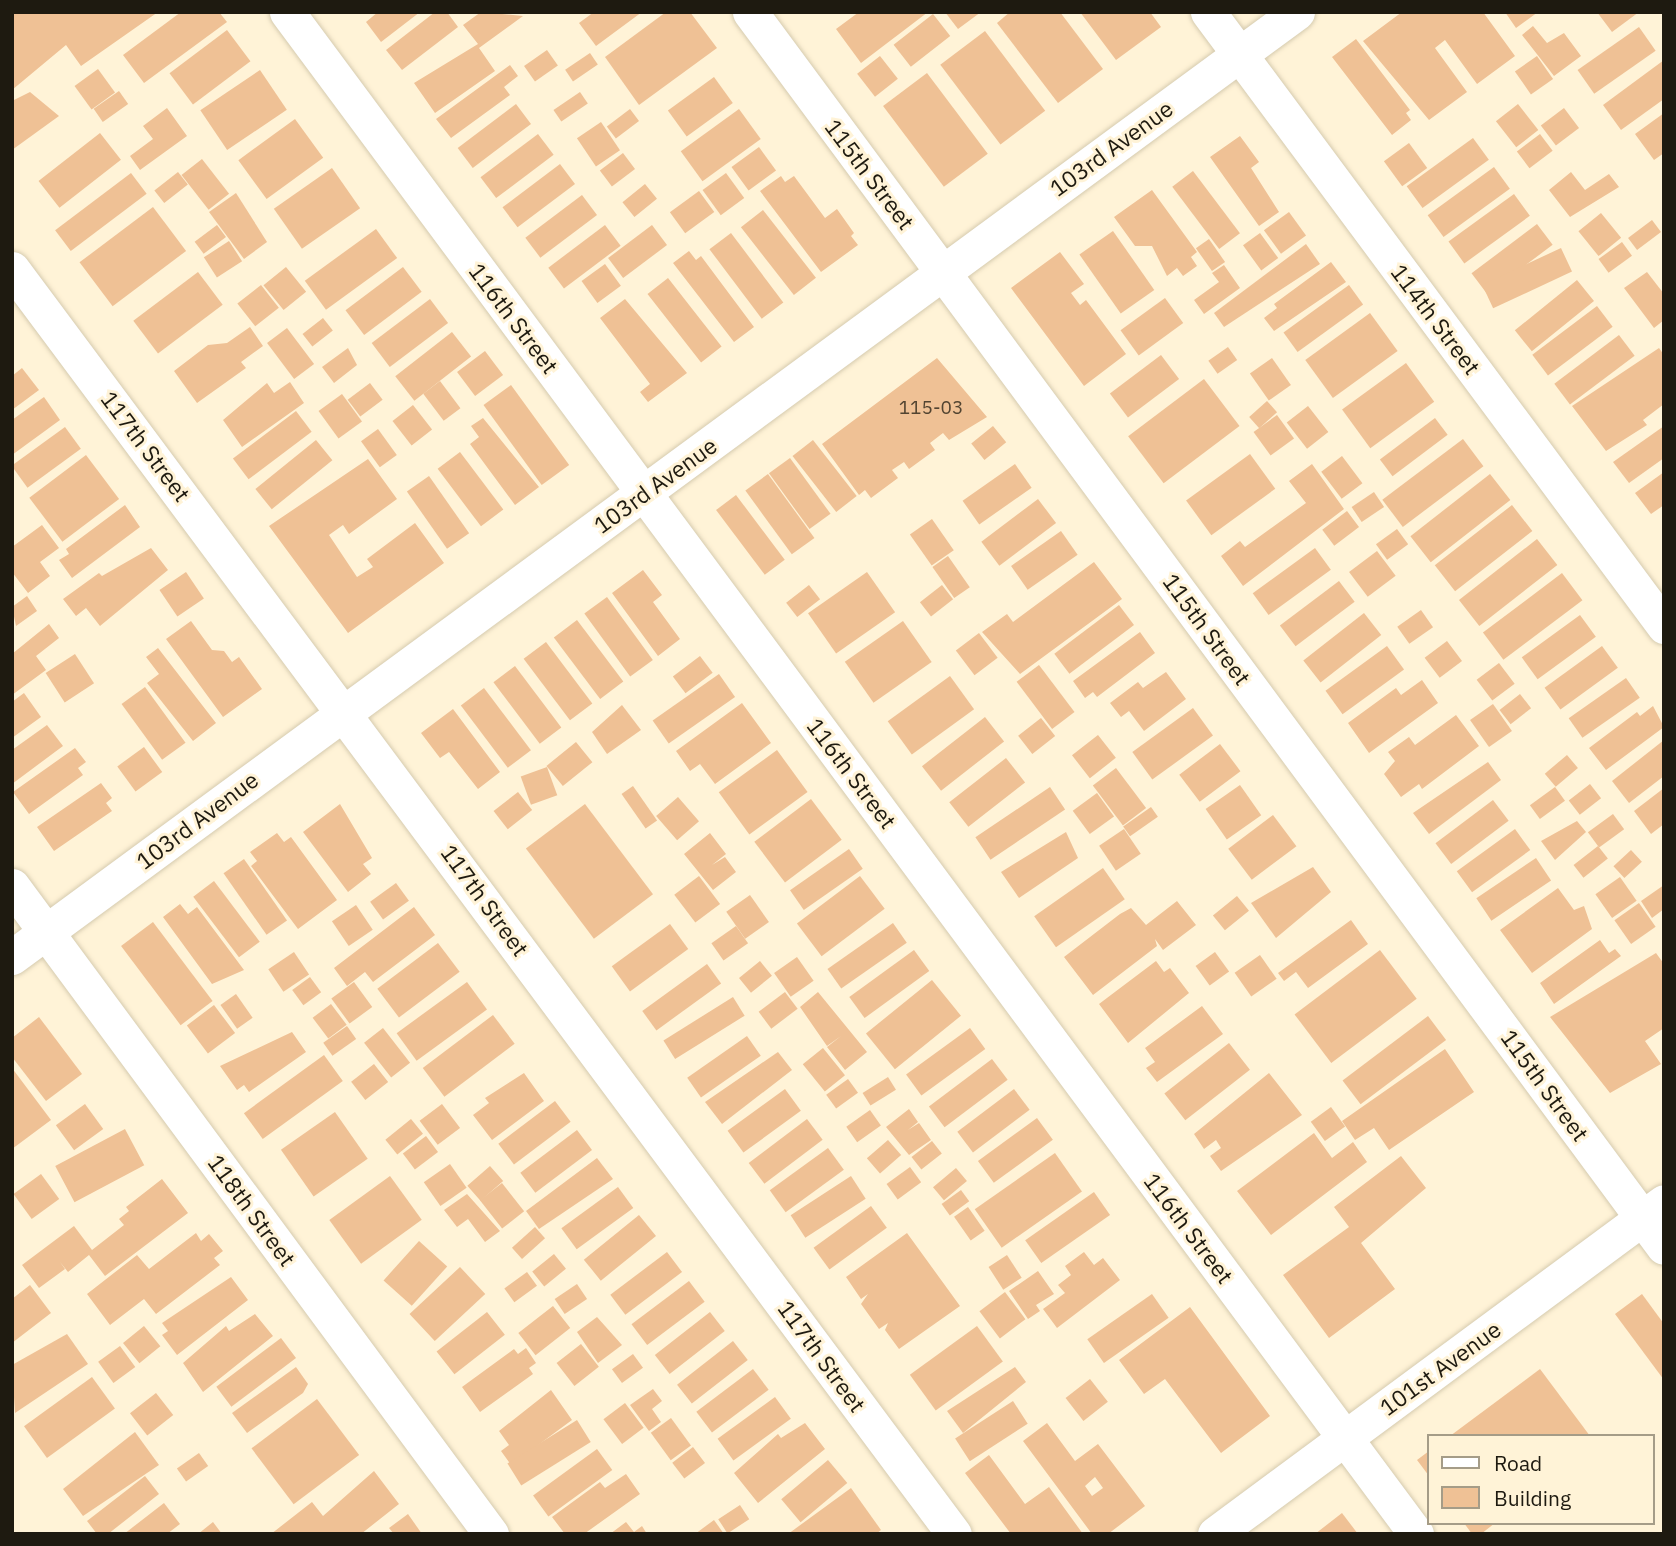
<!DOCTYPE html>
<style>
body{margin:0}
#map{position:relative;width:1676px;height:1546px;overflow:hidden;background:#fff3d7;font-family:"IBM Plex Sans",sans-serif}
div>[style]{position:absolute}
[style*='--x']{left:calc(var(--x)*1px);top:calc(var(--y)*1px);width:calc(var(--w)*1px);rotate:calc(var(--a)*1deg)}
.building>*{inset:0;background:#efc195;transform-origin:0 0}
.roads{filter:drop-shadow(0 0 2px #d6cbaf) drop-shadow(0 0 2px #d6cbaf)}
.minor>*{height:35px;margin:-17.5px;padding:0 17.5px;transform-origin:17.5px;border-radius:17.5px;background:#fff}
span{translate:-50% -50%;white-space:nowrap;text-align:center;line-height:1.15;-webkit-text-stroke:6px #fff3d7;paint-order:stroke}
.number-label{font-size:19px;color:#524431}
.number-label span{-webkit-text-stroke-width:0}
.street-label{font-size:23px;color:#1e1a10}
.frame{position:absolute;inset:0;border:14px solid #1e1a10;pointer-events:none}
.legend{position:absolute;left:1427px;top:1434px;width:228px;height:91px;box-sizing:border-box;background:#fff3d7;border:2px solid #a59c87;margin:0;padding:9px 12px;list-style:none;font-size:21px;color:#1e1a10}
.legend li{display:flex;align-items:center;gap:14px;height:35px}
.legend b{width:35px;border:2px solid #a59c87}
</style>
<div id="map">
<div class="building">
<div style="clip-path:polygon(12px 12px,158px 12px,81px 66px,66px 45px,12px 90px)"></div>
<div style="clip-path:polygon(181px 12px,219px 12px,227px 22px,144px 83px,123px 55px)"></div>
<div style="clip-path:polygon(378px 12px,420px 12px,381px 42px,366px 22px)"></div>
<div style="clip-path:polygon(435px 12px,447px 12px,458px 27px,402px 70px,386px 50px)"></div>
<div style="clip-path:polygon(481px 12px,523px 16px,479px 48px,495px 71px,435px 113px,414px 83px,478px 44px,463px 25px)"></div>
<div style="clip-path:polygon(594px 12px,642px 12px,596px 46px,579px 23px)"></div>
<div style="clip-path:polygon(666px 12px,690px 12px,717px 48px,639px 105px,605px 57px)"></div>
<div style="clip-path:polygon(859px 12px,928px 12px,861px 63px,836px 29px)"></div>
<div style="clip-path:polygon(945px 12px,981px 12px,958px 29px)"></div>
<div style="clip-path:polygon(1010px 12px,1060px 12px,1103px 69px,1058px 103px,997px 23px)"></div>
<div style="clip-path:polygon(1080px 12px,1150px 12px,1161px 27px,1116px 60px)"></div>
<div style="clip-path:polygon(1402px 12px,1483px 12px,1515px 56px,1477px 84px,1445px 40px,1435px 48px,1467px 92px,1429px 120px,1363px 41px)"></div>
<div style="clip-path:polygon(1505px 12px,1538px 12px,1516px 28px)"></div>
<div style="clip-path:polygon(1597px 12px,1639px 12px,1612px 32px)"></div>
<div style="left:933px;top:14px;width:28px;height:50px;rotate:52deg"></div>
<div style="clip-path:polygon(1533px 26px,1547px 43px,1564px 33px,1581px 56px,1554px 76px,1522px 35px)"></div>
<div style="left:1639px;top:27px;width:29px;height:75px;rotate:55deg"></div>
<div style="left:227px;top:30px;width:39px;height:72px;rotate:53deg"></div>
<div style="left:985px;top:31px;width:100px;height:56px;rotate:53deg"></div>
<div style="clip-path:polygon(1356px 39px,1410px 110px,1406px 113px,1411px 120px,1392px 135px,1332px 57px)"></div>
<div style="left:547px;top:50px;width:19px;height:28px;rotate:55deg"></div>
<div style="left:590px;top:53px;width:14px;height:30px;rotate:56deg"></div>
<div style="left:880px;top:56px;width:29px;height:29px;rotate:52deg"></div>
<div style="left:1537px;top:56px;width:28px;height:27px;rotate:55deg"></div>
<div style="clip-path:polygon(1664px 60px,1664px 99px,1621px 130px,1603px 105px)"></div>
<div style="clip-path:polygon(510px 65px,518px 76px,504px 87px,510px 95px,451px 138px,436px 119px)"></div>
<div style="left:98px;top:69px;width:29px;height:29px;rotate:54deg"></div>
<div style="left:260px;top:70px;width:48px;height:72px;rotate:56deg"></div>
<div style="left:927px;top:73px;width:101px;height:55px;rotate:53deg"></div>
<div style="left:714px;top:77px;width:32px;height:57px;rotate:54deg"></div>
<div style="left:119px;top:91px;width:16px;height:31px;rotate:55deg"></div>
<div style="clip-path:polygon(30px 92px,59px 116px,12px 150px,12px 101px)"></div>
<div style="left:580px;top:92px;width:14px;height:32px;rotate:56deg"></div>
<div style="left:516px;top:104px;width:25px;height:73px;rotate:53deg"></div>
<div style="left:1518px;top:104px;width:33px;height:28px;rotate:52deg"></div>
<div style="clip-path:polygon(167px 108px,187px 136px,140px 170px,130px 156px,153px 139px,143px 126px)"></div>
<div style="left:1564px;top:108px;width:25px;height:29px;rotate:53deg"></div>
<div style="left:630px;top:109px;width:15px;height:29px;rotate:53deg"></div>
<div style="left:739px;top:109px;width:37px;height:72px;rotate:54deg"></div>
<div style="clip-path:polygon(1664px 113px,1664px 153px,1654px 160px,1635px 134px)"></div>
<div style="left:295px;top:119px;width:48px;height:70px;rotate:54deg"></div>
<div style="left:601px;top:122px;width:34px;height:29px;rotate:56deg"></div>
<div style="left:100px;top:133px;width:34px;height:78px;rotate:52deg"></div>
<div style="left:538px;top:134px;width:26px;height:72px;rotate:53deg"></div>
<div style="left:1540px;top:134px;width:21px;height:29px;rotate:53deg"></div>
<div style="clip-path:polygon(1240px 136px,1259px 162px,1251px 168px,1279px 212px,1259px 226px,1210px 157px)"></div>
<div style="left:1473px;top:138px;width:27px;height:82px;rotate:54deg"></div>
<div style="left:1409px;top:143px;width:31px;height:31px;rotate:54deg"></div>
<div style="left:759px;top:147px;width:29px;height:34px;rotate:54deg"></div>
<div style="left:623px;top:153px;width:20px;height:29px;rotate:53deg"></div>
<div style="left:202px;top:159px;width:44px;height:26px;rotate:52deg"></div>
<div style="left:560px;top:164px;width:25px;height:72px;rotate:53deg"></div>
<div style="left:1494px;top:167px;width:27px;height:82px;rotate:54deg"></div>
<div style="left:332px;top:168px;width:49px;height:71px;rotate:55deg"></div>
<div style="left:1193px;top:171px;width:78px;height:26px;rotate:53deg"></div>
<div style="left:178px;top:172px;width:16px;height:30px;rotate:52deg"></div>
<div style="clip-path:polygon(1571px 172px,1585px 190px,1609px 174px,1619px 187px,1570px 217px,1549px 190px)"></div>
<div style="left:131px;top:173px;width:26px;height:95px;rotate:53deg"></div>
<div style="left:726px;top:173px;width:31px;height:29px;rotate:54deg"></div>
<div style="clip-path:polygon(781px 176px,785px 182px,794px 176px,825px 218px,837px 209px,854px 233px,851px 236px,858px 245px,821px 272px,760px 191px)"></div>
<div style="left:645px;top:184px;width:19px;height:29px;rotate:51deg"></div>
<div style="clip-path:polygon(1152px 190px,1197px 252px,1191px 257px,1197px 266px,1183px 276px,1177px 268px,1167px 276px,1152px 246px,1135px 246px,1114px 217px)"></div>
<div style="left:699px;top:191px;width:26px;height:36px;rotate:54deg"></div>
<div style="clip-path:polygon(236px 193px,267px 242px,244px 259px,209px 212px)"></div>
<div style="left:1514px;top:194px;width:27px;height:81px;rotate:54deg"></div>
<div style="left:582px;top:195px;width:25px;height:71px;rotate:53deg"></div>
<div style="left:153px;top:207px;width:55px;height:92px;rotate:53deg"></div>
<div style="left:763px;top:210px;width:86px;height:28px;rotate:52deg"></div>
<div style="left:1289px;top:212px;width:29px;height:31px;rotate:54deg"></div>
<div style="left:1601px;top:213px;width:32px;height:29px;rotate:51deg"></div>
<div style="left:1652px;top:220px;width:15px;height:30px;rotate:53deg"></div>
<div style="left:1537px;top:224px;width:26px;height:82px;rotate:53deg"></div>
<div style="left:217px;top:225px;width:15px;height:28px;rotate:53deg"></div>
<div style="left:605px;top:225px;width:26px;height:71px;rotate:53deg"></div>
<div style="left:652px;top:225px;width:25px;height:55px;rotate:53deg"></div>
<div style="left:376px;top:229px;width:36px;height:88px;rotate:54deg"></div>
<div style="left:1113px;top:231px;width:72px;height:41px;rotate:55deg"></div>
<div style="left:731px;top:233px;width:87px;height:27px;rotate:53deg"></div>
<div style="left:1260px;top:233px;width:31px;height:21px;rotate:54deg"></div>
<div style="left:1209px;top:239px;width:28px;height:16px;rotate:55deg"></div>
<div style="left:229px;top:241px;width:24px;height:30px;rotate:57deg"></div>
<div style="left:1622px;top:242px;width:17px;height:29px;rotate:54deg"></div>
<div style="clip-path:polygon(1306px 244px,1320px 264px,1224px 327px,1214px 313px)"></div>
<div style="left:1561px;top:248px;width:26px;height:87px;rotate:65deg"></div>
<div style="clip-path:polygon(689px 251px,696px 260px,701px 256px,754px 327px,734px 342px,673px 263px)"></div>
<div style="clip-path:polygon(1060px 252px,1084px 284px,1071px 293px,1080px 305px,1086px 300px,1126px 354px,1084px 386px,1011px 288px)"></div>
<div style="clip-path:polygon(1331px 262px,1346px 282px,1274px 331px,1264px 318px,1277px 308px,1274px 304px)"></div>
<div style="left:605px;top:264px;width:27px;height:29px;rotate:54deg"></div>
<div style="clip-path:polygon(1224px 265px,1240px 288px,1204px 314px,1194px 300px,1219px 282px,1212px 273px)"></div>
<div style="left:286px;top:267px;width:32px;height:29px;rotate:51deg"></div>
<div style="left:403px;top:267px;width:31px;height:72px;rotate:53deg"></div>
<div style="left:198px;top:272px;width:41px;height:81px;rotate:53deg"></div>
<div style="clip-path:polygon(1647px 272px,1664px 294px,1664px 320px,1654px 328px,1624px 288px)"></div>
<div style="left:668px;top:278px;width:87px;height:26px;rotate:52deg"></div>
<div style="left:1577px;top:280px;width:27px;height:80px;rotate:51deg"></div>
<div style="left:261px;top:285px;width:29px;height:30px;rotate:52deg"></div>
<div style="left:1349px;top:285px;width:24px;height:81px;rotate:54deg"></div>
<div style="left:1165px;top:298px;width:31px;height:55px;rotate:54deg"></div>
<div style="left:430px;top:299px;width:30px;height:73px;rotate:53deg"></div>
<div style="clip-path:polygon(625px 299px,687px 373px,648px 402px,640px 392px,650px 384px,600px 318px)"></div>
<div style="left:1597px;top:306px;width:26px;height:81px;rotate:53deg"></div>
<div style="left:1370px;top:313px;width:47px;height:80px;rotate:54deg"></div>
<div style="left:323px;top:318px;width:16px;height:26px;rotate:52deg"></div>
<div style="clip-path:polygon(250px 327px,263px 346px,241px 362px,246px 368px,197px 403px,174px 371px,208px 345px,227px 343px)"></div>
<div style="left:287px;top:328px;width:45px;height:25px;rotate:53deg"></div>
<div style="left:452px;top:332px;width:31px;height:72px;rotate:52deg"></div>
<div style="left:1619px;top:335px;width:26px;height:81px;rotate:53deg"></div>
<div style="left:1228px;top:347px;width:16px;height:24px;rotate:55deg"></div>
<div style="clip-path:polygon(348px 348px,357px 365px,334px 383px,322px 367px)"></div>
<div style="clip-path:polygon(1659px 348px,1664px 355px,1664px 404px,1643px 420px,1647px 425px,1606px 451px,1572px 406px)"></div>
<div style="left:485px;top:351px;width:30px;height:35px;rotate:53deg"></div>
<div style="left:1161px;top:355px;width:30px;height:64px;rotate:53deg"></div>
<div style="clip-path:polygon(937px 358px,987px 417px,949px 440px,943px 433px,930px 443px,935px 450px,909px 469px,904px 462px,892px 470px,898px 478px,871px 498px,865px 490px,859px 495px,822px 444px)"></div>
<div style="left:1272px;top:358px;width:33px;height:27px;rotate:55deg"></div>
<div style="left:1406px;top:363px;width:48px;height:79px;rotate:54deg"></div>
<div style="clip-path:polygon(22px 368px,39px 390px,12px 410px,12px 376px)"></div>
<div style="left:1204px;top:379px;width:59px;height:95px;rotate:53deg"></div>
<div style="left:440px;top:381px;width:34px;height:21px;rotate:53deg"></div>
<div style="clip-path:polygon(290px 382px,304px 403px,242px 447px,223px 420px,267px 383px,274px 393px)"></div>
<div style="left:370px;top:383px;width:21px;height:28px;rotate:53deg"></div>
<div style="left:511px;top:385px;width:99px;height:34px;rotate:54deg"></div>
<div style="left:342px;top:394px;width:34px;height:29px;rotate:54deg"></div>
<div style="clip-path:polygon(44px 397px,60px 420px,12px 455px,12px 420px)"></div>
<div style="left:1267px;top:401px;width:15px;height:24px;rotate:48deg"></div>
<div style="left:413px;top:405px;width:31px;height:26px;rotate:52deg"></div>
<div style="left:1308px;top:406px;width:33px;height:27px;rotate:52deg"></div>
<div style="left:296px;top:411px;width:26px;height:79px;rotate:53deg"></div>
<div style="left:1277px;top:415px;width:29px;height:29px;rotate:54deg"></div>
<div style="clip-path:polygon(483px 418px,539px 487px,515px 505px,470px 444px,479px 437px,471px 426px)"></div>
<div style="left:1435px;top:418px;width:21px;height:69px;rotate:53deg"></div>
<div style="left:993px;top:426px;width:21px;height:28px;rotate:51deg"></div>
<div style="clip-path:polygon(1664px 426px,1664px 458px,1629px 483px,1613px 462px)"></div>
<div style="left:65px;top:427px;width:27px;height:66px;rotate:54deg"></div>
<div style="left:378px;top:429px;width:32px;height:21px;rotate:54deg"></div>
<div style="left:1463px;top:439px;width:34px;height:101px;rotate:53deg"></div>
<div style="left:316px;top:440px;width:26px;height:78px;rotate:51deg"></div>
<div style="left:813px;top:440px;width:71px;height:26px;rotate:52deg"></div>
<div style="left:460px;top:452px;width:72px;height:28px;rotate:53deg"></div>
<div style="left:1250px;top:454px;width:43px;height:79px;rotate:54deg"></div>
<div style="left:86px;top:455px;width:55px;height:71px;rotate:53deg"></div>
<div style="left:1342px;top:456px;width:34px;height:26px;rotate:53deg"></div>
<div style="left:790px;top:458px;width:69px;height:26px;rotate:54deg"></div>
<div style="clip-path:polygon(368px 459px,397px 499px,349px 534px,343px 525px,329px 535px,357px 577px,373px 567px,367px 559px,415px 523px,444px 563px,348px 633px,269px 526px)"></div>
<div style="left:1015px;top:464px;width:29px;height:64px;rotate:55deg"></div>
<div style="clip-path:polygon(1312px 464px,1344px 509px,1243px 586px,1221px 556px,1240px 541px,1245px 547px,1306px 503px,1289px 481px)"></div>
<div style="clip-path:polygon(1664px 472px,1664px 505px,1651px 514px,1635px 493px)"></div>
<div style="left:768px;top:474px;width:79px;height:28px;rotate:54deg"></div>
<div style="left:1490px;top:474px;width:33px;height:101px;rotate:52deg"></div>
<div style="left:429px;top:476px;width:70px;height:27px;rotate:55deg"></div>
<div style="left:1374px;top:492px;width:18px;height:27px;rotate:56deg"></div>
<div style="left:736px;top:495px;width:81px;height:25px;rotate:53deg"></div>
<div style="left:1038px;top:499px;width:30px;height:71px;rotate:53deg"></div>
<div style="clip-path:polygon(125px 505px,140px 527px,72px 578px,59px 560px,69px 554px,66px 549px)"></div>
<div style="left:1512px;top:505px;width:33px;height:98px;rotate:52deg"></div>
<div style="left:1347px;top:511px;width:20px;height:31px;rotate:53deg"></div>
<div style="left:932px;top:519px;width:38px;height:27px;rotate:55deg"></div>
<div style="clip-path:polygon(42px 525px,59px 548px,40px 562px,50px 576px,28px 593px,12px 572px,12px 547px)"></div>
<div style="left:1397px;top:529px;width:19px;height:26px;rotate:54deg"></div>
<div style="left:1061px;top:531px;width:29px;height:61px;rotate:55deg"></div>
<div style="left:1537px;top:539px;width:33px;height:99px;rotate:52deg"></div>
<div style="clip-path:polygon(151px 548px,168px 570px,100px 626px,86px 608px,76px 616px,63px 599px,99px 573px,102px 576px)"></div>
<div style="left:1315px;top:548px;width:27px;height:77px;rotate:54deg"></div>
<div style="left:1377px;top:551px;width:31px;height:35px;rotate:53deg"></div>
<div style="left:948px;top:556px;width:38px;height:19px;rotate:55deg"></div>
<div style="clip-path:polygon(1094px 562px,1122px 599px,1020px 674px,982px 632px,1007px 614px,1013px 622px)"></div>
<div style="clip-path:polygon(643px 570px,662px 595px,653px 602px,680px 639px,658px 656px,612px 593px)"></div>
<div style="left:186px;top:572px;width:32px;height:32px;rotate:56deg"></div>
<div style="left:867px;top:572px;width:49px;height:72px;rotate:55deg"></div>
<div style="left:1562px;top:573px;width:34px;height:99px;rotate:53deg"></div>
<div style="left:1339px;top:581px;width:26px;height:74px;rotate:53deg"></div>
<div style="left:809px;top:585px;width:18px;height:29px;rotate:52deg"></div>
<div style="left:942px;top:585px;width:18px;height:28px;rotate:52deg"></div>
<div style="clip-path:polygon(27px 596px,37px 611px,16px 626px,12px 607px)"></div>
<div style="left:607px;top:597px;width:78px;height:28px;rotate:54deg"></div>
<div style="left:1119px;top:605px;width:25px;height:81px;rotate:53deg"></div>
<div style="left:1421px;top:610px;width:21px;height:29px;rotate:55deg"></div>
<div style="left:1364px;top:613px;width:28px;height:77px;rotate:52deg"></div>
<div style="left:1580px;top:615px;width:27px;height:72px;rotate:54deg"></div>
<div style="left:577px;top:620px;width:77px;height:29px;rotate:53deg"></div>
<div style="clip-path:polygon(191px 621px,212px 650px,224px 651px,232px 662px,239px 657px,262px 689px,223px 717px,166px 639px)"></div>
<div style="left:903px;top:621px;width:50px;height:71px;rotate:55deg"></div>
<div style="clip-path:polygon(49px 624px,59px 638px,36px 656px,46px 670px,12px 695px,12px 654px)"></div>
<div style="clip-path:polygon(1140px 632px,1155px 653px,1097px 697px,1093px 692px,1085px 698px,1073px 681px)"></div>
<div style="left:979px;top:633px;width:31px;height:29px;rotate:53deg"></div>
<div style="left:1447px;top:641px;width:25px;height:28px;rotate:53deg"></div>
<div style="left:546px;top:642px;width:77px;height:28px;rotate:53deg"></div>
<div style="left:1387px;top:646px;width:29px;height:76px;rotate:54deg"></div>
<div style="left:1602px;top:646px;width:27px;height:71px;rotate:54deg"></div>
<div style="clip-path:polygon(158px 648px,216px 723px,193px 741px,147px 683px,159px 674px,146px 657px)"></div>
<div style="left:75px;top:654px;width:35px;height:35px;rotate:57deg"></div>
<div style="left:700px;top:656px;width:21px;height:34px;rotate:53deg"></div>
<div style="left:1499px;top:663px;width:26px;height:28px;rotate:53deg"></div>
<div style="left:1039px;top:665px;width:59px;height:28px;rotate:53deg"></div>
<div style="left:515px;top:666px;width:77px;height:27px;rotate:53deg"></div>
<div style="clip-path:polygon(1166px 672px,1186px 699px,1144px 731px,1129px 711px,1121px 717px,1110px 703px,1138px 682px,1143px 688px)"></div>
<div style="left:719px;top:674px;width:28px;height:81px;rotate:55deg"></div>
<div style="left:950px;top:676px;width:41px;height:77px;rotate:54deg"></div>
<div style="left:1626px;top:678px;width:24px;height:70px;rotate:55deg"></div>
<div style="clip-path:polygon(1422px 680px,1438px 703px,1369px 753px,1348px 723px,1396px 688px,1401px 695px)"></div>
<div style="left:145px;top:687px;width:69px;height:29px;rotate:54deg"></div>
<div style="left:484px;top:688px;width:78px;height:29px;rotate:53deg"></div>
<div style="clip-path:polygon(24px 693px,41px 717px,12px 738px,12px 702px)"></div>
<div style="left:1520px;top:694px;width:18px;height:26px;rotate:52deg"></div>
<div style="clip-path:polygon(742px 703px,771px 743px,715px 784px,700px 764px,690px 771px,676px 751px)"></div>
<div style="left:1493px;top:704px;width:33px;height:28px;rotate:55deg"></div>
<div style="clip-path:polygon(622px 705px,641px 730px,607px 754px,592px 732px)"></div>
<div style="clip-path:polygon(1653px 706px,1664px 727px,1606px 770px,1589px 748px,1637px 712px,1640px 716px)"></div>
<div style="left:1193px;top:708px;width:34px;height:75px;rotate:54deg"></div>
<div style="clip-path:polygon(453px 709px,500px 772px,478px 789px,449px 752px,440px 758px,421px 733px)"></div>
<div style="clip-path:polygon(1456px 715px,1479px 746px,1422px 789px,1419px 784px,1401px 797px,1384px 774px,1395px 761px,1388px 752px,1409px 737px,1415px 745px)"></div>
<div style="left:985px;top:717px;width:31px;height:80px;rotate:52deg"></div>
<div style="left:1041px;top:718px;width:23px;height:29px;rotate:52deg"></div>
<div style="clip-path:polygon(47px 725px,63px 746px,12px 784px,12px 750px)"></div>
<div style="left:1098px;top:735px;width:29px;height:33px;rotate:52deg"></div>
<div style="clip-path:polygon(1664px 740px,1664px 776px,1629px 803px,1612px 781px)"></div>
<div style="left:576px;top:742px;width:26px;height:38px;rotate:51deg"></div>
<div style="left:1220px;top:744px;width:34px;height:51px;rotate:53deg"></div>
<div style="left:144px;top:747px;width:31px;height:33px;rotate:54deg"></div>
<div style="clip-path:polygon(75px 748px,86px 762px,78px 768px,83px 775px,29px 814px,13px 792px)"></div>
<div style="left:777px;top:750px;width:52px;height:72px;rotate:54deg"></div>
<div style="left:1567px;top:755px;width:17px;height:29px;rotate:50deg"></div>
<div style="left:1006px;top:758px;width:31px;height:72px;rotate:52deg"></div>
<div style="clip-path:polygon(1488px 762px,1501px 780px,1429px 834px,1413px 813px)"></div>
<div style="left:547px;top:767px;width:30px;height:28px;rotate:70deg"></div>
<div style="left:1116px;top:768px;width:50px;height:29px;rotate:53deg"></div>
<div style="clip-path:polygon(101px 783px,112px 798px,106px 803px,112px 811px,54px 851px,37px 827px)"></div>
<div style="left:1590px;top:784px;width:18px;height:27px;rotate:52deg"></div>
<div style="left:1240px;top:785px;width:37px;height:42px;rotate:55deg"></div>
<div style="left:633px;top:786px;width:42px;height:14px;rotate:55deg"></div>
<div style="left:1050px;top:787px;width:27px;height:90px;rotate:56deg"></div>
<div style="left:1555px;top:787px;width:17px;height:31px;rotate:54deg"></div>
<div style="clip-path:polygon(1664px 788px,1664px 824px,1651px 834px,1634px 811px)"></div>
<div style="left:518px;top:792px;width:23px;height:31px;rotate:52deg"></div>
<div style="left:1097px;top:793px;width:29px;height:30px;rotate:54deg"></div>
<div style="left:678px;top:797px;width:32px;height:29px;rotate:49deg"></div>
<div style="left:811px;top:799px;width:51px;height:71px;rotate:53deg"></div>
<div style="left:1493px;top:800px;width:26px;height:72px;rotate:53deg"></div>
<div style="clip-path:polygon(340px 804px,372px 858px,363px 864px,371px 874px,348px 892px,303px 832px)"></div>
<div style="left:585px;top:804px;width:113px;height:74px;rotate:53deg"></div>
<div style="left:1151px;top:807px;width:12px;height:34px;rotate:55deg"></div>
<div style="left:1613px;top:814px;width:19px;height:31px;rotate:54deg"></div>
<div style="left:1273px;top:815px;width:39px;height:56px;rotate:53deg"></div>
<div style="clip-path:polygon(1577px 821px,1586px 832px,1555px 860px,1541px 841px)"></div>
<div style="left:1124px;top:829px;width:30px;height:30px;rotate:56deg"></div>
<div style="left:1515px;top:829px;width:26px;height:72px;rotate:54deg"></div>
<div style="clip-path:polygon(1066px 832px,1078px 858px,1019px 898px,1001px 872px)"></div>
<div style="clip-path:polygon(277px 833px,284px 842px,291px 837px,337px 900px,298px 929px,251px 866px,257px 861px,250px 852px)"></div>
<div style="clip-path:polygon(710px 833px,726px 854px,712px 865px,725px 857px,736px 872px,713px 890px,684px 854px)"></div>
<div style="left:1598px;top:846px;width:16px;height:31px;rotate:52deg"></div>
<div style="left:849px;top:849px;width:24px;height:72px;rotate:55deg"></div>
<div style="left:1631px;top:850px;width:16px;height:24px;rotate:47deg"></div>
<div style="left:1536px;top:858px;width:27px;height:72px;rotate:56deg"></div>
<div style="left:244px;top:859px;width:75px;height:25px;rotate:55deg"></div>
<div style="clip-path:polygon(1313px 867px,1331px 892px,1276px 938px,1251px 903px)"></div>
<div style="left:1103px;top:868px;width:38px;height:84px;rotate:55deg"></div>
<div style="left:699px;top:876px;width:35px;height:31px;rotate:53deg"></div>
<div style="left:860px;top:876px;width:41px;height:79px;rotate:53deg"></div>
<div style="left:1620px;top:877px;width:29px;height:30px;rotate:55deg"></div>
<div style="left:214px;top:881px;width:76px;height:26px;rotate:53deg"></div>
<div style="left:396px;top:883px;width:22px;height:32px;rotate:54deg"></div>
<div style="clip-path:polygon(1664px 885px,1664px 909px,1652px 918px,1641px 901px)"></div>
<div style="clip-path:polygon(1558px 888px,1574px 910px,1584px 906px,1592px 929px,1532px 973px,1500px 930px)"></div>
<div style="left:750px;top:895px;width:33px;height:29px;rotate:55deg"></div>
<div style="left:1237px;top:896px;width:19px;height:31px;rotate:51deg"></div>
<div style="clip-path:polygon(1177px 901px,1196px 925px,1163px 950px,1155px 939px,1157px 946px,1093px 995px,1064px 957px,1120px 914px,1131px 908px,1146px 925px)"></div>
<div style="left:1639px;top:903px;width:29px;height:30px;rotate:55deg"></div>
<div style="clip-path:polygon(180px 904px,188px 914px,197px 907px,244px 970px,212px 984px,163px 917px)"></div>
<div style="left:356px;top:905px;width:30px;height:29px;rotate:56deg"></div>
<div style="clip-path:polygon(414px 907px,435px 935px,373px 982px,365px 972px,347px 986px,334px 968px)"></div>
<div style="clip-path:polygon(1351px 920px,1368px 944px,1308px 988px,1296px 972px,1284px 981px,1278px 973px)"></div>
<div style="left:153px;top:922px;width:99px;height:40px;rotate:53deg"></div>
<div style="left:893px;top:923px;width:24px;height:80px;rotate:55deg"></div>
<div style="left:670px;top:924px;width:31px;height:72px;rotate:54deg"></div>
<div style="left:736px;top:926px;width:21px;height:30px;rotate:55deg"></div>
<div style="clip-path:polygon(1600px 940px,1609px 953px,1615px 949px,1621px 956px,1554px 1004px,1540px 983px)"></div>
<div style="left:438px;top:943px;width:36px;height:76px;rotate:53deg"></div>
<div style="left:914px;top:950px;width:26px;height:80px;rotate:54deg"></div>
<div style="left:1380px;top:950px;width:61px;height:107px;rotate:53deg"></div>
<div style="left:294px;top:952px;width:27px;height:31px;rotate:56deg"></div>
<div style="left:1215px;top:952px;width:24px;height:24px;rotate:54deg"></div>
<div style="clip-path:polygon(1656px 953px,1664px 964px,1664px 1028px,1645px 1041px,1661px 1064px,1610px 1093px,1550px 1017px)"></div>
<div style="left:1260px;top:955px;width:29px;height:31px;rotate:55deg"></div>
<div style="left:797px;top:957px;width:29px;height:28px;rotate:55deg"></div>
<div style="left:760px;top:961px;width:19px;height:27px;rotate:51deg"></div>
<div style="clip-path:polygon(1156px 961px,1164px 972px,1170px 968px,1189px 993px,1128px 1043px,1099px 1004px)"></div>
<div style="left:707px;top:964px;width:24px;height:80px;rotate:54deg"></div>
<div style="left:310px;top:977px;width:19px;height:22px;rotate:54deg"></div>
<div style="left:932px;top:980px;width:46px;height:85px;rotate:51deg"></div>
<div style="left:354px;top:982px;width:31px;height:28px;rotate:54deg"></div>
<div style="left:467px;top:982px;width:34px;height:87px;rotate:54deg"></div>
<div style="left:785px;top:992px;width:21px;height:33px;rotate:53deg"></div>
<div style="clip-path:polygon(818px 992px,867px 1052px,845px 1070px,827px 1047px,841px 1036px,827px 1046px,800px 1007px)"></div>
<div style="left:236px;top:994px;width:29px;height:19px;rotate:55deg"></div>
<div style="left:733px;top:997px;width:22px;height:82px;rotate:58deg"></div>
<div style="left:331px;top:1004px;width:26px;height:23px;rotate:53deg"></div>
<div style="left:214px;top:1005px;width:35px;height:34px;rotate:53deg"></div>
<div style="clip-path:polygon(1202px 1006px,1223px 1034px,1157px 1082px,1146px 1068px,1155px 1062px,1145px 1048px)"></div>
<div style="left:493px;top:1015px;width:36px;height:88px;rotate:53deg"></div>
<div style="left:1428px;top:1016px;width:30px;height:107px;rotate:53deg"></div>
<div style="clip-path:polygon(39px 1017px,82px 1074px,46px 1101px,12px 1057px,12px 1038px)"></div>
<div style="left:347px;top:1026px;width:16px;height:29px;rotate:55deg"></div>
<div style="left:383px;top:1028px;width:44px;height:24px;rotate:52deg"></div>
<div style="left:970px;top:1028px;width:26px;height:79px;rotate:54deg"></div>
<div style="clip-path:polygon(292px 1032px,306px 1052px,249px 1092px,244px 1085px,237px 1090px,220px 1066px)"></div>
<div style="left:747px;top:1036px;width:24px;height:73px;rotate:55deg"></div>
<div style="left:1229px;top:1043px;width:34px;height:82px;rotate:52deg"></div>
<div style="left:823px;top:1048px;width:35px;height:26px;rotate:51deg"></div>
<div style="clip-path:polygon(1445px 1049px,1474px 1092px,1389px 1150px,1374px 1128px,1355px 1140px,1342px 1121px)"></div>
<div style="clip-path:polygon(778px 1052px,792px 1070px,722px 1124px,705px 1102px)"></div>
<div style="left:324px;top:1055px;width:32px;height:99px;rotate:54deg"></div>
<div style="left:992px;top:1059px;width:26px;height:79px;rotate:53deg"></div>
<div style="left:374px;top:1064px;width:23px;height:29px;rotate:52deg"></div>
<div style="clip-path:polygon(12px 1068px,51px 1120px,12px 1149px)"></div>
<div style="clip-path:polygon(524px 1073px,544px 1101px,492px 1140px,473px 1115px,489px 1103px,485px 1098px)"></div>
<div style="clip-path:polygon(1269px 1073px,1302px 1115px,1221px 1171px,1210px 1156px,1221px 1148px,1216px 1140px,1204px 1149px,1194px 1134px)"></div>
<div style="left:888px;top:1077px;width:15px;height:30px;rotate:58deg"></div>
<div style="left:848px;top:1079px;width:17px;height:27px;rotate:54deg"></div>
<div style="left:785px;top:1089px;width:27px;height:71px;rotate:54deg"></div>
<div style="left:1014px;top:1089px;width:26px;height:71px;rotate:53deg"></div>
<div style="left:555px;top:1101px;width:26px;height:71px;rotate:53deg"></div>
<div style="left:85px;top:1104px;width:31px;height:36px;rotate:54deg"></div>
<div style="left:442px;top:1104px;width:30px;height:28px;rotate:53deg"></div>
<div style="left:1331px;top:1107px;width:24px;height:25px;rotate:54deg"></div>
<div style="clip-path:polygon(909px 1109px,918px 1122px,908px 1130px,919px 1123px,931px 1140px,909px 1155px,886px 1127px)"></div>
<div style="left:870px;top:1110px;width:19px;height:29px;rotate:55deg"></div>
<div style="left:335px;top:1112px;width:57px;height:66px;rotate:55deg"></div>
<div style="left:1037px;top:1118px;width:27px;height:73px;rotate:54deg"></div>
<div style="left:411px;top:1119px;width:19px;height:33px;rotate:51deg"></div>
<div style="left:807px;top:1119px;width:26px;height:73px;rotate:53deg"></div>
<div style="left:125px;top:1129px;width:41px;height:79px;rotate:62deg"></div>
<div style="left:577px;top:1130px;width:25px;height:71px;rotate:53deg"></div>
<div style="clip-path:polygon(1314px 1133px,1332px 1158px,1353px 1142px,1367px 1162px,1271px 1235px,1237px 1191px)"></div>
<div style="left:426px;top:1136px;width:20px;height:29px;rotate:53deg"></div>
<div style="left:888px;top:1140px;width:20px;height:28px;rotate:49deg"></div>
<div style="left:932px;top:1141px;width:16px;height:26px;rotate:52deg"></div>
<div style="left:828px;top:1148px;width:27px;height:72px;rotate:54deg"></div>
<div style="left:1055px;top:1153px;width:47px;height:98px;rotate:55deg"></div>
<div style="clip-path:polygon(1401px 1156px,1426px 1188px,1361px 1243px,1395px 1289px,1329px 1338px,1283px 1275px,1349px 1227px,1334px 1207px)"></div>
<div style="clip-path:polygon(597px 1158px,613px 1179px,539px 1229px,526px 1211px)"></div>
<div style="left:450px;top:1164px;width:29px;height:32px;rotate:55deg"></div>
<div style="left:490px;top:1166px;width:20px;height:30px;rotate:49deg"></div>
<div style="left:910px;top:1167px;width:19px;height:29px;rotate:54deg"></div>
<div style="left:956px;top:1168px;width:17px;height:30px;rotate:50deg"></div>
<div style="left:41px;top:1174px;width:31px;height:34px;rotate:54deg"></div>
<div style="left:390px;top:1176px;width:54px;height:75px;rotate:54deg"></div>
<div style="left:851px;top:1176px;width:27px;height:72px;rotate:57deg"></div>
<div style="clip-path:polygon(162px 1179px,188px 1213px,105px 1276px,89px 1255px,68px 1272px,60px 1262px,65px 1269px,39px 1288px,22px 1265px,74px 1226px,92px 1250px,124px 1225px,119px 1219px,129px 1211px,126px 1207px)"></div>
<div style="left:502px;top:1183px;width:36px;height:28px;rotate:52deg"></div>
<div style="left:618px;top:1187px;width:26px;height:70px;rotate:54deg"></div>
<div style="left:961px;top:1190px;width:14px;height:24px;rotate:54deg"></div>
<div style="left:1094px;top:1192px;width:28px;height:84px;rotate:55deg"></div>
<div style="clip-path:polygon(467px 1194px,500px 1231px,485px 1242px,468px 1219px,457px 1227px,444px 1210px)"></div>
<div style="left:871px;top:1206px;width:27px;height:71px;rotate:54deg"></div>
<div style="left:968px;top:1207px;width:29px;height:17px;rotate:55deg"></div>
<div style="left:639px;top:1215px;width:27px;height:71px;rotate:51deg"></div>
<div style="left:535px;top:1227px;width:15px;height:31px;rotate:48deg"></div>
<div style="clip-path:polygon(196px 1233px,201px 1241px,209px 1234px,223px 1251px,214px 1258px,220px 1265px,156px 1314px,144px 1299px,110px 1325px,87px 1294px,137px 1255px,149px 1269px)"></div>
<div style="clip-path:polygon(907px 1233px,960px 1306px,899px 1349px,885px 1330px,888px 1323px,879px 1329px,861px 1304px,868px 1294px,861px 1299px,846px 1277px)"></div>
<div style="left:419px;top:1241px;width:38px;height:53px;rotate:42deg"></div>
<div style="left:667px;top:1252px;width:25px;height:71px;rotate:53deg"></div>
<div style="clip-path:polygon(1084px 1252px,1094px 1265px,1103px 1258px,1120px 1280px,1057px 1328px,1043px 1309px,1065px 1293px,1058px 1285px,1071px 1275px,1065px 1266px)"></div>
<div style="left:554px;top:1254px;width:19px;height:28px;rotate:51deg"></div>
<div style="left:1007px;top:1255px;width:27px;height:22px;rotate:57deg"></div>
<div style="left:460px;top:1267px;width:37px;height:69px;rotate:47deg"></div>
<div style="clip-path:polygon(1038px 1271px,1054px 1294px,1036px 1305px,1040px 1311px,1028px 1319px,1009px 1291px)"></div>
<div style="left:527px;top:1272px;width:17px;height:28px;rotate:54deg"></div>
<div style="clip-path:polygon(231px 1277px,248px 1300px,177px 1355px,162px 1335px,168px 1331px,162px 1323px)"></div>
<div style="left:689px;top:1281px;width:26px;height:72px;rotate:53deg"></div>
<div style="left:577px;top:1284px;width:18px;height:27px;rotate:56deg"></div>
<div style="clip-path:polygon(30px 1285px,51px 1313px,12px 1343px,12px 1299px)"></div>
<div style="left:1005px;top:1292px;width:34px;height:32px;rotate:53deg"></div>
<div style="left:1152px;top:1294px;width:29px;height:79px;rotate:55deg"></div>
<div style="clip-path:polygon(1642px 1294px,1664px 1324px,1664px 1380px,1615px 1314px)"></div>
<div style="left:553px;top:1306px;width:28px;height:44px;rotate:52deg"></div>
<div style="clip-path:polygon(1190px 1307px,1270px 1416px,1221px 1453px,1165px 1379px,1144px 1394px,1119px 1360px)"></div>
<div style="left:487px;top:1312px;width:29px;height:64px;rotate:52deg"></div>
<div style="left:710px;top:1312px;width:24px;height:70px;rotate:52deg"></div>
<div style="clip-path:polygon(255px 1314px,273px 1336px,203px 1392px,183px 1363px,226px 1326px,229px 1331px)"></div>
<div style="clip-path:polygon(597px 1317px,622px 1345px,598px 1363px,577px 1332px)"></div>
<div style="left:144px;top:1326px;width:26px;height:27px;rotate:51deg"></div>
<div style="left:977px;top:1326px;width:44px;height:83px;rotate:54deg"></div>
<div style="clip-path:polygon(67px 1334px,88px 1364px,15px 1413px,12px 1365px)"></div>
<div style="left:281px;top:1338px;width:25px;height:81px;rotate:53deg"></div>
<div style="left:733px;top:1341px;width:24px;height:71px;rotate:52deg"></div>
<div style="left:581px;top:1344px;width:29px;height:31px;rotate:52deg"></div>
<div style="left:120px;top:1346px;width:26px;height:27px;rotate:54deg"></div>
<div style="clip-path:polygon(526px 1348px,536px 1363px,529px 1368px,533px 1374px,480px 1412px,462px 1387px,514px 1349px,518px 1354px)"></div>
<div style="left:633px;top:1354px;width:17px;height:26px;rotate:54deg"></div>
<div style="clip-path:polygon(296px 1367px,308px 1384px,303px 1393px,247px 1433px,232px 1413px)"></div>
<div style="clip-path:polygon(1015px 1367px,1026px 1382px,963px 1433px,947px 1411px)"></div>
<div style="left:753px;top:1369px;width:26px;height:71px;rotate:53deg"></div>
<div style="clip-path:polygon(1540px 1369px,1590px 1436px,1450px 1436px)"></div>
<div style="left:92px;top:1377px;width:39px;height:84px;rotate:54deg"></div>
<div style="left:1090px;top:1379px;width:29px;height:31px;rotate:52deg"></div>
<div style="clip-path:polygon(653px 1389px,662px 1401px,652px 1409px,661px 1422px,649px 1431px,630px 1405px)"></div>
<div style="clip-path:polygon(551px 1390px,572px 1420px,511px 1465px,501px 1451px,509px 1445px,499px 1431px)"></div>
<div style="left:156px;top:1393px;width:28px;height:33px;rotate:52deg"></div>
<div style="left:775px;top:1397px;width:27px;height:71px;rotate:54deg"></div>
<div style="left:317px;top:1399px;width:70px;height:82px;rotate:53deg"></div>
<div style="left:1013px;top:1401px;width:27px;height:69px;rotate:57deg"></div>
<div style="left:625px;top:1403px;width:31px;height:27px;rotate:53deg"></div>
<div style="left:671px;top:1418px;width:34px;height:25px;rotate:54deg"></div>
<div style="left:577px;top:1420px;width:26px;height:82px;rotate:58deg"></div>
<div style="clip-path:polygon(805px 1423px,825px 1449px,758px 1503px,734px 1473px,778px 1434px,781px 1438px)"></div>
<div style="clip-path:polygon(evenodd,1047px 1423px,1075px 1461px,1098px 1444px,1145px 1506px,1108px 1534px,1092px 1534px,1023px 1441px,1047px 1423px,1095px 1477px,1103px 1488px,1092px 1496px,1085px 1486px,1095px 1477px)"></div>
<div style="clip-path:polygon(135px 1432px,159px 1465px,83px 1516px,63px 1489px)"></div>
<div style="left:693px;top:1447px;width:20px;height:26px;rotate:53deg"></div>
<div style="left:597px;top:1449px;width:26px;height:79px;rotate:54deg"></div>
<div style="clip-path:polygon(1429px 1451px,1429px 1476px,1417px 1460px)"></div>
<div style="left:199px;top:1453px;width:16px;height:27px;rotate:55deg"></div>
<div style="clip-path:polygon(989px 1455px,1025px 1504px,1049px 1487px,1083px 1534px,1011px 1534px,965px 1473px)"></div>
<div style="left:828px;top:1460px;width:30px;height:61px;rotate:50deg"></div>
<div style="clip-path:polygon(374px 1471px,399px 1504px,361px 1534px,271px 1534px,312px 1502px,323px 1516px)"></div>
<div style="clip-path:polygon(626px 1474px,640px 1494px,584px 1534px,565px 1534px,552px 1517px,600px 1482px,605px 1488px)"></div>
<div style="clip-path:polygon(145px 1476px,159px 1494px,108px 1534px,97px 1534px,87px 1521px)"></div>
<div style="clip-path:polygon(851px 1488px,881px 1530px,876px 1534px,788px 1534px)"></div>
<div style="clip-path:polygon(164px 1503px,180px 1524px,167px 1534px,124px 1534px)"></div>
<div style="left:740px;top:1505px;width:17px;height:26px;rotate:57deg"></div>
<div style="clip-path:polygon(1342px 1513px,1358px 1534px,1315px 1534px)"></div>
<div style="clip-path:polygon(408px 1514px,422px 1534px,394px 1534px,389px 1528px)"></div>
<div style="clip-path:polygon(714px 1520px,724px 1534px,695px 1534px)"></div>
<div style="clip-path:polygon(213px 1522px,222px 1534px,198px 1534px)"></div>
<div style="clip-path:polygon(626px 1522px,634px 1532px,642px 1526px,647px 1534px,610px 1534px)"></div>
<div style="clip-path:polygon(1464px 1523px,1495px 1523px,1481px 1534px,1472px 1534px)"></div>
</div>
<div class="roads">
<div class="minor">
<div style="--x:287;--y:12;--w:1895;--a:53.43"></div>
<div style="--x:750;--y:12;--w:1536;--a:53.5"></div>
<div style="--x:1208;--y:12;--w:765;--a:53.4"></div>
<div style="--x:12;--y:269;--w:1577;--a:53.33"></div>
<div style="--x:12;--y:886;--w:806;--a:53.53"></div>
<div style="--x:12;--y:957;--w:1595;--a:-36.33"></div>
<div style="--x:1215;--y:1534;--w:558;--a:-36.48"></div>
</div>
</div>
<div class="number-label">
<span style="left:931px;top:408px">115-03</span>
</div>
<div class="street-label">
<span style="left:1111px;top:148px;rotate:-36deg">103rd Avenue</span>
<span style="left:870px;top:174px;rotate:53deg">115th Street</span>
<span style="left:514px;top:318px;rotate:53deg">116th Street</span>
<span style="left:1436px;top:319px;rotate:53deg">114th Street</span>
<span style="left:146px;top:446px;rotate:53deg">117th Street</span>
<span style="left:655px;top:485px;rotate:-36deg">103rd Avenue</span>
<span style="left:1207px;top:629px;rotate:54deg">115th Street</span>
<span style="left:852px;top:773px;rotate:53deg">116th Street</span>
<span style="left:197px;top:820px;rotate:-37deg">103rd Avenue</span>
<span style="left:485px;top:900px;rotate:54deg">117th Street</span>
<span style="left:1545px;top:1085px;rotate:54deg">115th Street</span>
<span style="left:252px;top:1210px;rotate:54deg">118th Street</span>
<span style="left:1189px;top:1228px;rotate:53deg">116th Street</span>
<span style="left:822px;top:1356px;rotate:54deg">117th Street</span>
<span style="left:1440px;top:1368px;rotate:-36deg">101st Avenue</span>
</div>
<div class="frame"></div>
<ul class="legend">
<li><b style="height:9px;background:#fff"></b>Road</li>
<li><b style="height:19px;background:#efc195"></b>Building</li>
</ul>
</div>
